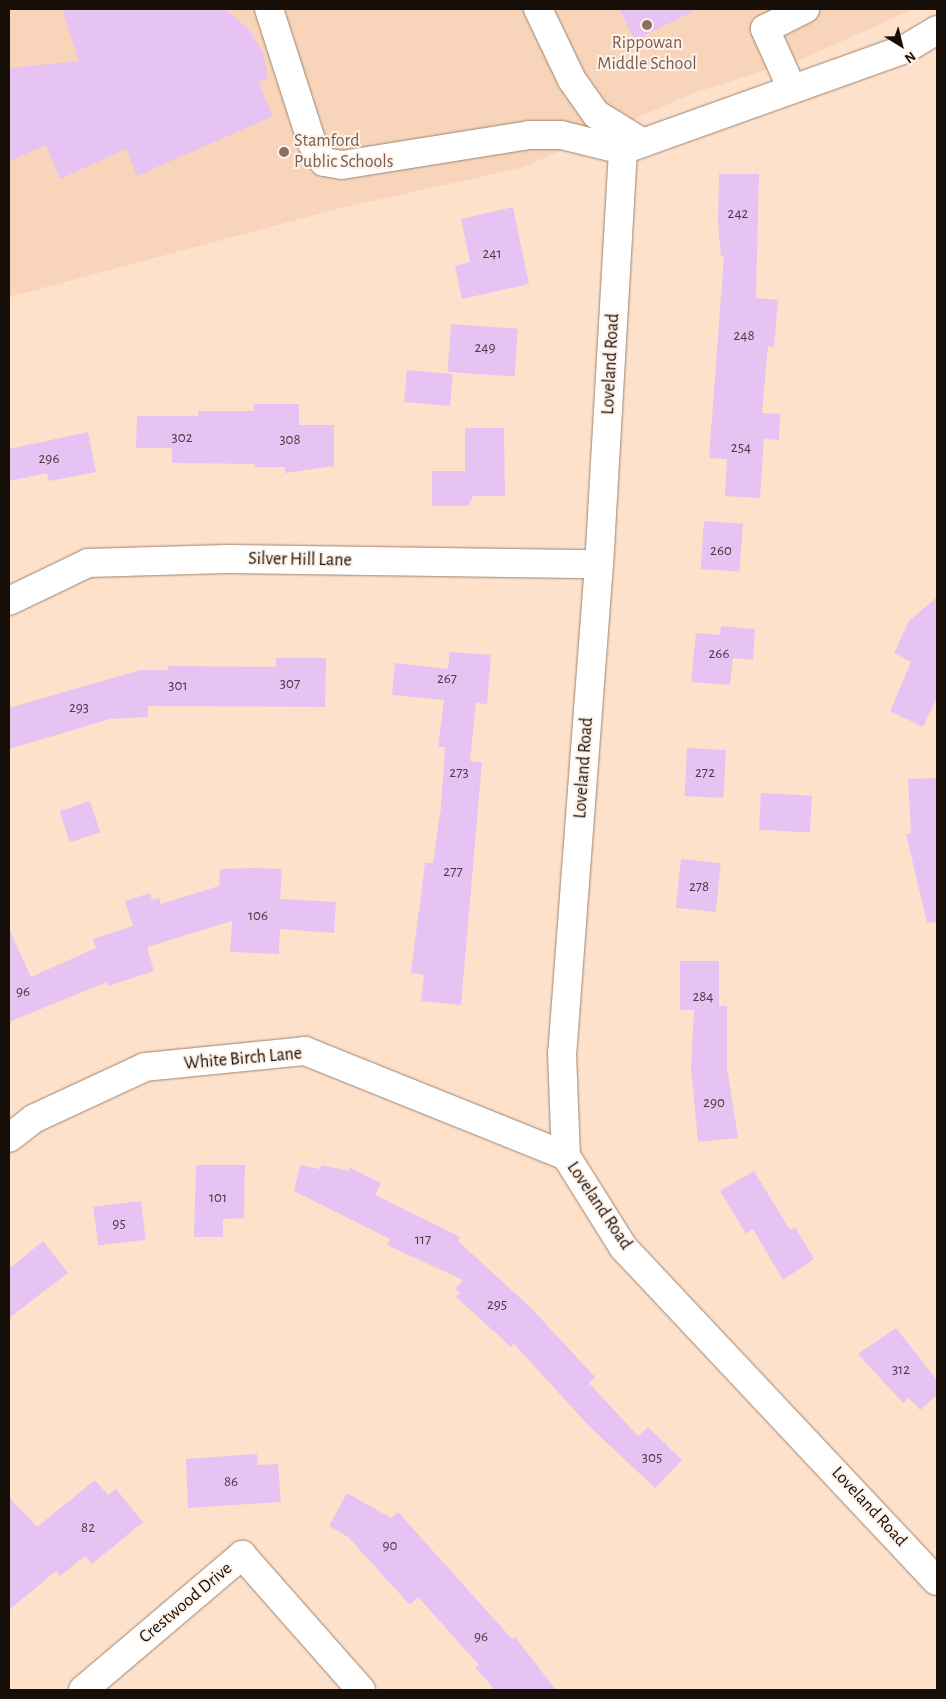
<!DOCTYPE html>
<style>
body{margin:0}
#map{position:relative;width:946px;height:1699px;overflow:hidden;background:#fee1cb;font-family:"Alegreya Sans",sans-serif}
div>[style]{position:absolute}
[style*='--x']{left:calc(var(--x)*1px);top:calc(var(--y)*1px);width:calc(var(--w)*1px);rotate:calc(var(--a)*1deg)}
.built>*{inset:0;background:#f8d5ba}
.building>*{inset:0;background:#e6c3f2;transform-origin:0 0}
.roads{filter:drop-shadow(0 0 1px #9d836f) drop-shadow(0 0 1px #9d836f)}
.minor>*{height:28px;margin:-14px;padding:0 14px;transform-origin:14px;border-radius:14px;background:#fff}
.dots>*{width:14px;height:14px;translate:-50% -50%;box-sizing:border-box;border:2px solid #fef2e9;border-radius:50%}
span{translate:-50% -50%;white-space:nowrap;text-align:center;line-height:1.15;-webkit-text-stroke:4px #fef2e9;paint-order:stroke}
.number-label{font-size:15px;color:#4b3b42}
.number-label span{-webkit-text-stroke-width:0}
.education-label{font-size:18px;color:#785e54}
.left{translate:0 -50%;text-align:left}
.street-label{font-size:18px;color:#170e07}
.frame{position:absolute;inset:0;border:10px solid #170e07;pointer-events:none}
.north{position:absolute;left:876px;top:20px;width:50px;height:50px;-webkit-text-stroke:4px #fef2e9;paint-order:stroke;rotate:144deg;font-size:14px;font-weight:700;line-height:20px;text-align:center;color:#170e07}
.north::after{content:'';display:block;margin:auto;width:18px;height:22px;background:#170e07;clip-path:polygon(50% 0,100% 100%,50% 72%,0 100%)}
</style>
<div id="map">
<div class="built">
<div style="clip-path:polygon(9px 9px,914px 9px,804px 58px,694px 93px,524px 167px,341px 208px,9px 297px)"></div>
</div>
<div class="building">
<div style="clip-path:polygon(62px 9px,225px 9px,250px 31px,263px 52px,268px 78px,258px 82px,273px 116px,137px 176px,126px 149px,60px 179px,46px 145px,9px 161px,9px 68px,79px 61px)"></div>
<div style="clip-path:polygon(619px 9px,698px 9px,635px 40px)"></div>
<div style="clip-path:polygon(719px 174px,759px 174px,756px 298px,778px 300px,774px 347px,768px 346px,762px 413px,780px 414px,779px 440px,764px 439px,760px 498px,725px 496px,727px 459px,709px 458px,724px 256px,721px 256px,718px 222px)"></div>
<div style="clip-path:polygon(513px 207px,529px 284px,462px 299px,455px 266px,470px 262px,461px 219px)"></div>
<div style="left:451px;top:324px;width:67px;height:48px;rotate:4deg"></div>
<div style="left:407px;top:370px;width:46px;height:32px;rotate:5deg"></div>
<div style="clip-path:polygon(254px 404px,299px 404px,299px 425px,334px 425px,334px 466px,285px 473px,285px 467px,255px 467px,255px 464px,172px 463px,172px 448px,136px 448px,137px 416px,198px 416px,198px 411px,254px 411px)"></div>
<div style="clip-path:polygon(465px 428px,504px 428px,505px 496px,473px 496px,468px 506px,432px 506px,432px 471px,465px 471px)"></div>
<div style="clip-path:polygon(88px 432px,96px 472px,49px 481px,47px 473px,9px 481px,9px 449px)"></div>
<div style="left:704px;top:521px;width:39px;height:48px;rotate:4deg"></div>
<div style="clip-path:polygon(937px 597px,937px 698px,923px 727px,890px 711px,911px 662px,894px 653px,909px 621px)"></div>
<div style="clip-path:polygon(721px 626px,755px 629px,753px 660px,733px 658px,730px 685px,691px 682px,696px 633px,720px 635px)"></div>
<div style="clip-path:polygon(450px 652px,491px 655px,487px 704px,476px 703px,470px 761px,482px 762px,461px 1005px,421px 1001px,424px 975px,411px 973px,425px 863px,433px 863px,441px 807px,445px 747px,438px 747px,444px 700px,392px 695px,395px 663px,448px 669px)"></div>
<div style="clip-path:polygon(276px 658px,326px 658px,325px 707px,148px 706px,148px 717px,110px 719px,9px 749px,9px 708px,140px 670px,168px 670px,168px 666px,276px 667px)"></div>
<div style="left:687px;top:748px;width:39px;height:48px;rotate:3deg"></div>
<div style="clip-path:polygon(937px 778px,937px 922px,927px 923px,906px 834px,911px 833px,908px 779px)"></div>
<div style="left:761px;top:793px;width:51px;height:37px;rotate:3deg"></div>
<div style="left:90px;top:801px;width:33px;height:32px;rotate:72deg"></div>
<div style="left:681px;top:859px;width:40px;height:49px;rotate:6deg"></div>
<div style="clip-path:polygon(257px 868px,282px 869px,280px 899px,336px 902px,334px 933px,280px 929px,279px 954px,230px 952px,232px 921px,147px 947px,154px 971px,108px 986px,107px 982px,9px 1022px,9px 929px,31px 977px,96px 948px,93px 939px,133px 926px,125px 901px,150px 893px,152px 900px,159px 898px,161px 904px,219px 886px,220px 869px)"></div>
<div style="clip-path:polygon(680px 961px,719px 961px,719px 1006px,727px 1006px,727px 1067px,738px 1138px,698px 1142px,691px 1068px,694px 1010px,680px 1010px)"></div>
<div style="clip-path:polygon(196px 1165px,245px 1165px,244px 1218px,223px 1219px,223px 1237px,194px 1237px)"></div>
<div style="clip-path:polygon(300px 1165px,320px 1169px,321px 1165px,349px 1171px,349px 1167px,381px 1183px,375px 1195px,460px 1237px,458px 1241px,531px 1308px,595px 1377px,589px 1383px,638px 1436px,648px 1427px,682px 1460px,655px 1488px,589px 1426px,514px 1344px,511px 1347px,456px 1297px,460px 1293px,455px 1289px,463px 1280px,387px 1245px,390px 1239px,294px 1191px)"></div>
<div style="clip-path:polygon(754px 1171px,790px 1230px,795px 1227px,814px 1259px,783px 1280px,753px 1229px,746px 1234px,720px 1191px)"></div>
<div style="left:141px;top:1201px;width:39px;height:48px;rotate:83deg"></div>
<div style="clip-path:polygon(43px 1241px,68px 1273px,9px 1318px,9px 1269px)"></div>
<div style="clip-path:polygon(896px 1328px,937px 1380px,937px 1395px,920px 1410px,909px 1398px,903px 1403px,858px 1354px)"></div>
<div style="clip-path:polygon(257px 1454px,258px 1465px,278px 1464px,281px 1502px,188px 1508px,186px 1459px)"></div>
<div style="clip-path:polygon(95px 1480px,108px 1495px,116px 1489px,143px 1522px,92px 1564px,85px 1556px,60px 1576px,56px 1571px,9px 1610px,9px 1497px,37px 1527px)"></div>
<div style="clip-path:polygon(347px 1493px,391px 1518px,398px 1512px,512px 1639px,515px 1637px,556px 1690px,495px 1690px,475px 1667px,479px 1665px,418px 1597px,410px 1605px,348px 1537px,329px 1526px)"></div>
</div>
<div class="roads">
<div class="minor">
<div style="--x:269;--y:9;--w:141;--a:72.2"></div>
<div style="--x:312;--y:143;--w:22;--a:58"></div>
<div style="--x:324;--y:162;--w:18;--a:9"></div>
<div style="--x:342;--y:165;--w:190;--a:-9.1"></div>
<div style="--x:530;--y:135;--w:31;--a:0"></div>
<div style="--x:561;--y:135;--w:64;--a:13.6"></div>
<div style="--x:538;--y:9;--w:79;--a:64.4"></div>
<div style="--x:572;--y:80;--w:42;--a:54.8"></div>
<div style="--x:596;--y:114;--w:55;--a:31.7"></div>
<div style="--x:937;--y:30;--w:37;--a:149"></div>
<div style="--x:905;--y:49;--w:300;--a:160.3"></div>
<div style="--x:623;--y:150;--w:415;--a:93.3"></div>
<div style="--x:599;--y:564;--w:490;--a:94.3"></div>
<div style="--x:562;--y:1053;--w:103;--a:87.8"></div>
<div style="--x:566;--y:1156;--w:107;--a:57.9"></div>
<div style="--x:623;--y:1247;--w:458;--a:46.8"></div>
<div style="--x:792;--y:89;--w:66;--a:-114.2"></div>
<div style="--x:765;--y:29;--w:45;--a:-26.6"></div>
<div style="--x:9;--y:601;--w:88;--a:-25.7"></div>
<div style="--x:88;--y:563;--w:138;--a:-1.7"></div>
<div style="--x:226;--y:559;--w:373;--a:0.8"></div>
<div style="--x:9;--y:1138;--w:31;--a:-38"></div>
<div style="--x:33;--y:1119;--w:123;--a:-24.9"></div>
<div style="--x:145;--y:1067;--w:161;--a:-5.7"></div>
<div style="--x:305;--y:1051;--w:281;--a:21.9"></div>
<div style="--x:83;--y:1690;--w:209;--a:-40.3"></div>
<div style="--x:242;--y:1555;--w:180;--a:48.6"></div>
</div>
</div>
<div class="dots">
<div style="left:647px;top:25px;background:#8d6e63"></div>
<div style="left:284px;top:152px;background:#8d6e63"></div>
</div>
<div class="number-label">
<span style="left:738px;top:214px">242</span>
<span style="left:492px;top:254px">241</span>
<span style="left:744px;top:336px">248</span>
<span style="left:485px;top:348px">249</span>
<span style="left:182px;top:438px">302</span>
<span style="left:290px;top:440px">308</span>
<span style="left:741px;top:448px">254</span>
<span style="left:49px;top:459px">296</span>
<span style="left:721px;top:551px">260</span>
<span style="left:719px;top:654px">266</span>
<span style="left:447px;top:679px">267</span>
<span style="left:290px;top:684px">307</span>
<span style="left:178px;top:686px">301</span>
<span style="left:79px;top:708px">293</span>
<span style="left:459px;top:773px">273</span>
<span style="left:705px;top:773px">272</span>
<span style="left:453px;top:872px">277</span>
<span style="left:699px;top:887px">278</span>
<span style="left:258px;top:916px">106</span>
<span style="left:23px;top:992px">96</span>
<span style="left:703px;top:997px">284</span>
<span style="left:714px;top:1103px">290</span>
<span style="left:218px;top:1198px">101</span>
<span style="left:119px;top:1224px">95</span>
<span style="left:423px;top:1240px">117</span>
<span style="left:497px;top:1305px">295</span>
<span style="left:901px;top:1370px">312</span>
<span style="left:652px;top:1458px">305</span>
<span style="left:231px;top:1482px">86</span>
<span style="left:88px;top:1528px">82</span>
<span style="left:390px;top:1546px">90</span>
<span style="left:481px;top:1637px">96</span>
</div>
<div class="education-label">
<span style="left:647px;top:54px">Rippowan<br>Middle School</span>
<span class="left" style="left:294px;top:152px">Stamford<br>Public Schools</span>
</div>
<div class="street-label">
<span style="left:611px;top:364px;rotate:-87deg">Loveland Road</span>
<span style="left:300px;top:560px;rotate:1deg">Silver Hill Lane</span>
<span style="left:584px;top:768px;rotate:-86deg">Loveland Road</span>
<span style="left:243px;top:1059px;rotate:-5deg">White Birch Lane</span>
<span style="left:599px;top:1206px;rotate:56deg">Loveland Road</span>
<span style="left:869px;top:1507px;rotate:47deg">Loveland Road</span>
<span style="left:186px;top:1603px;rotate:-40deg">Crestwood Drive</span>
</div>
<div class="frame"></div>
<div class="north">N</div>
</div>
